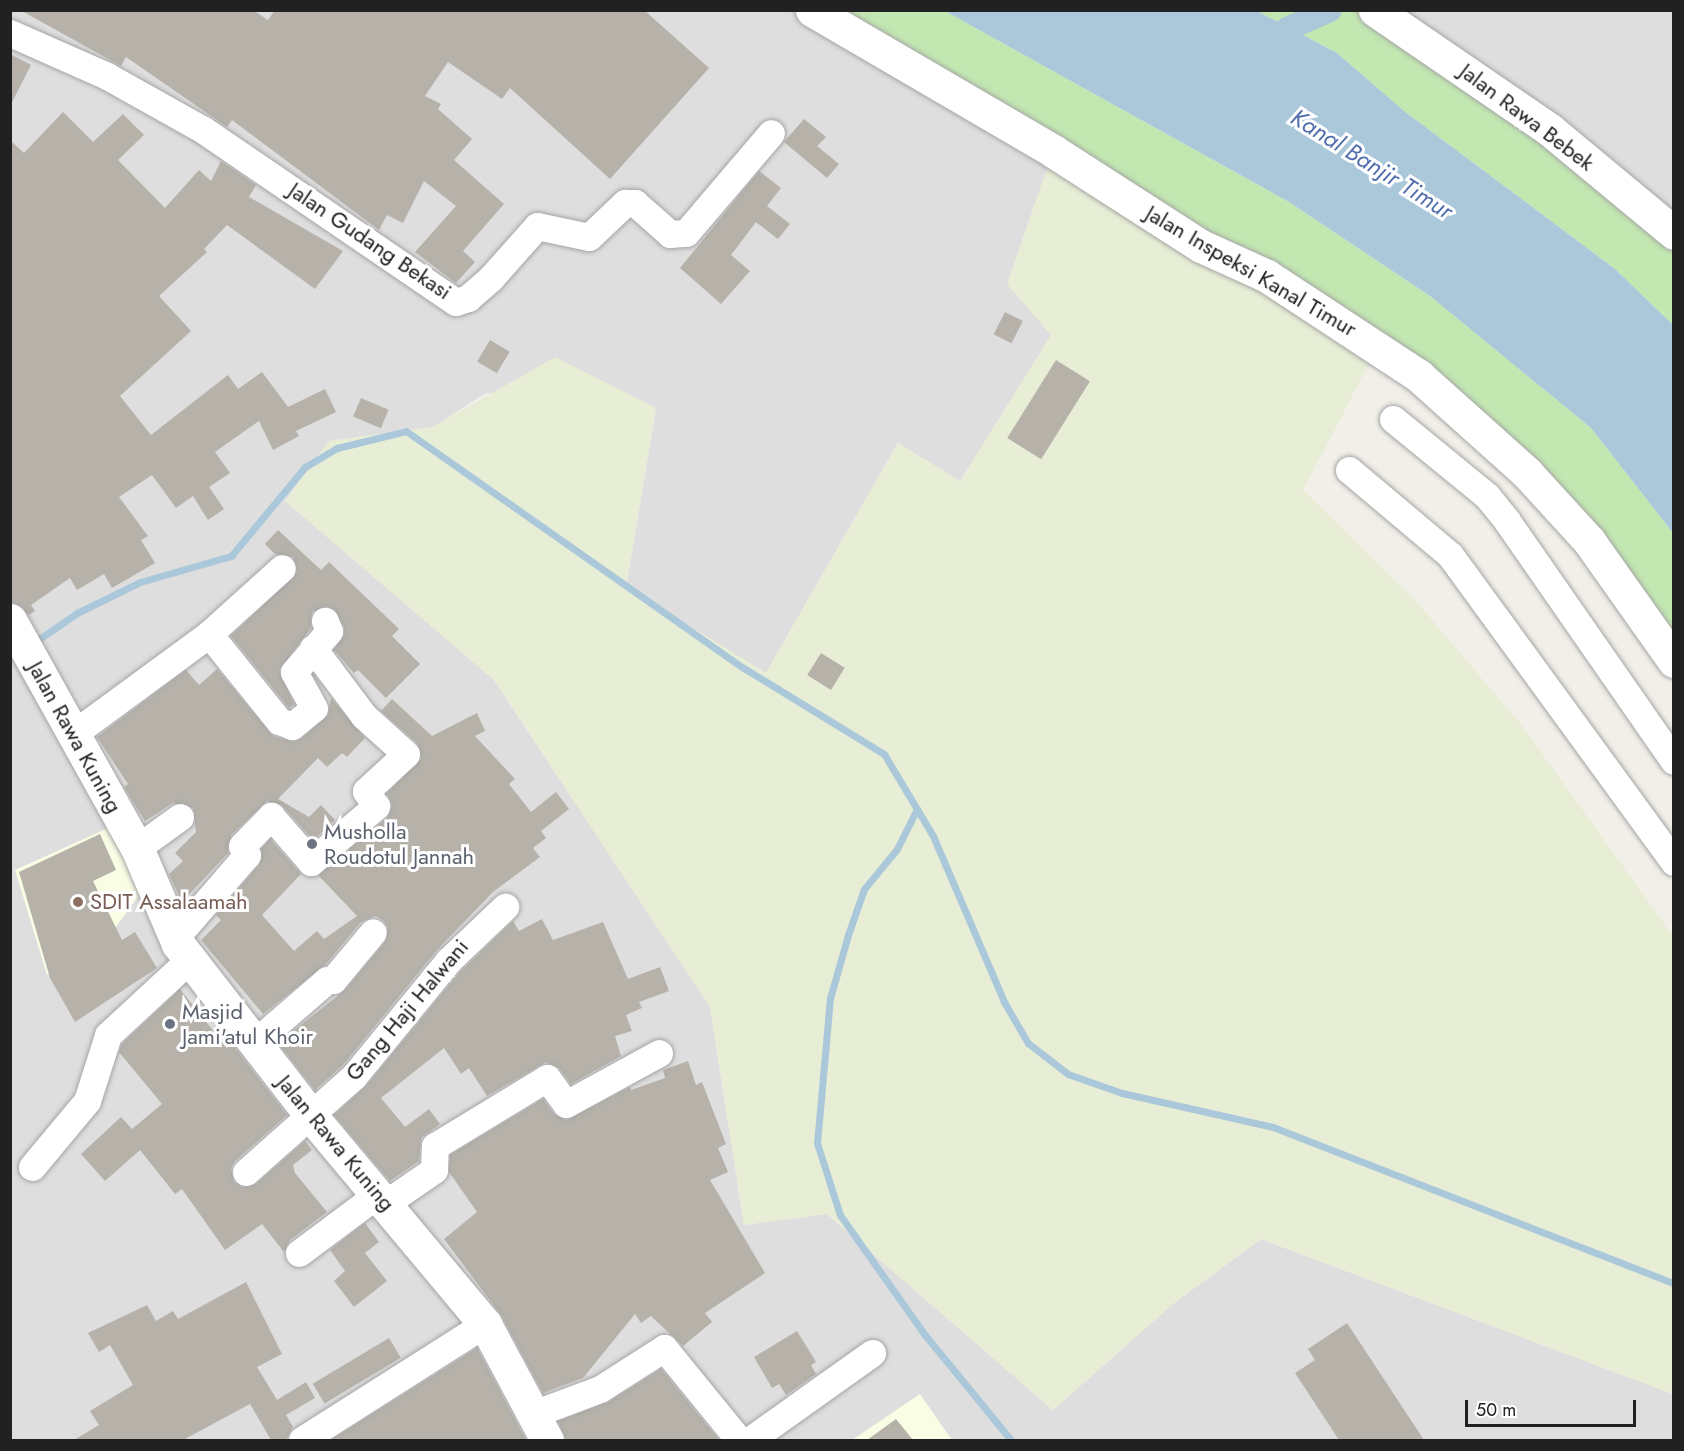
<!DOCTYPE html>
<style>
body{margin:0}
#map{position:relative;width:1684px;height:1451px;overflow:hidden;background:#f1efe8;font-family:Jost,sans-serif}
div>[style]{position:absolute}
[style*='--x']{left:calc(var(--x)*1px);top:calc(var(--y)*1px);width:calc(var(--w)*1px);rotate:calc(var(--a)*1deg)}
.residential>*{inset:0;background:#dfdede}
.education>*{inset:0;background:#f9fde4}
.farmland>*{inset:0;background:#e7eed5}
.grass>*{inset:0;background:#c2e7b1}
.water>*{inset:0;background:#abc8db}
.stream>*{height:7px;margin:-3.5px;padding:0 3.5px;transform-origin:3.5px;border-radius:3.5px;background:#abc8db}
.canal>*{height:24px;margin:-12px;padding:0 12px;transform-origin:12px;border-radius:12px;background:#abc8db}
.building>*{inset:0;background:#b6b2aa;transform-origin:0 0}
.roads{filter:drop-shadow(0 0 2px #a5a5a5) drop-shadow(0 0 2px #a5a5a5)}
.minor>*{height:27px;margin:-13.5px;padding:0 13.5px;transform-origin:13.5px;border-radius:13.5px;background:#fff}
.tertiary>*{height:33px;margin:-16.5px;padding:0 16.5px;transform-origin:16.5px;border-radius:16.5px;background:#fff}
.dots>*{width:16px;height:16px;translate:-50% -50%;box-sizing:border-box;border:3px solid #fff;border-radius:50%}
span{translate:-50% -50%;white-space:nowrap;text-align:center;line-height:1.15;-webkit-text-stroke:6px #fff;paint-order:stroke}
.street-label{font-size:22px;color:#212121}
.worship-label{font-size:22px;color:#5b616d}
.left{translate:0 -50%;text-align:left}
.education-label{font-size:22px;color:#785e54}
.water-label{font-size:24px;color:#516eac;font-style:italic}
.frame{position:absolute;inset:0;border:12px solid #212121;pointer-events:none}
.scale{position:absolute;left:1465px;top:1400px;width:171px;height:27px;box-sizing:border-box;border:3px solid #212121;border-top:0;padding-left:8px;font-size:18px;line-height:21px;white-space:nowrap;color:#212121;-webkit-text-stroke:4px #fff;paint-order:stroke}
</style>
<div id="map">
<div class="residential">
<div style="clip-path:polygon(10px 11px,810px 11px,1053px 151px,1052px 335px,960px 482px,898px 443px,766px 673px,626px 587px,656px 408px,486px 393px,433px 427px,329px 441px,285px 501px,494px 680px,710px 1007px,744px 1225px,827px 1214px,1053px 1410px,1174px 1303px,1261px 1239px,1673px 1394px,1673px 1440px,11px 1440px)"></div>
<div style="clip-path:polygon(1375px 11px,1673px 11px,1673px 234px)"></div>
</div>
<div class="education">
<div style="clip-path:polygon(115px 825px,145px 887px,104px 943px,47px 975px,15px 870px)"></div>
<div style="clip-path:polygon(920px 1394px,952px 1440px,852px 1440px)"></div>
</div>
<div class="farmland">
<div style="clip-path:polygon(1053px 151px,1378px 347px,1303px 490px,1416px 601px,1523px 727px,1673px 936px,1673px 1394px,1261px 1239px,1174px 1303px,1053px 1410px,827px 1214px,744px 1225px,710px 1007px,494px 680px,285px 501px,329px 441px,433px 427px,555px 357px,656px 408px,626px 587px,766px 673px,898px 443px,960px 481px,1051px 335px,1007px 284px)"></div>
</div>
<div class="grass">
<div style="clip-path:polygon(812px 11px,945px 11px,1289px 202px,1430px 296px,1591px 428px,1673px 533px,1673px 661px,1589px 541px,1378px 347px)"></div>
<div style="clip-path:polygon(1257px 11px,1375px 11px,1673px 233px,1673px 325px,1615px 269px,1404px 111px,1337px 53px)"></div>
</div>
<div class="water">
<div style="clip-path:polygon(945px 11px,1257px 11px,1337px 53px,1404px 111px,1615px 269px,1673px 325px,1673px 533px,1591px 428px,1430px 296px,1289px 202px)"></div>
</div>
<div class="stream">
<div style="--x:32;--y:644;--w:55;--a:-34.6"></div>
<div style="--x:77;--y:613;--w:70;--a:-26.2"></div>
<div style="--x:140;--y:582;--w:95;--a:-15.9"></div>
<div style="--x:231;--y:556;--w:116;--a:-50.3"></div>
<div style="--x:305;--y:467;--w:37;--a:-31"></div>
<div style="--x:337;--y:448;--w:71;--a:-13.8"></div>
<div style="--x:406;--y:431;--w:411;--a:35.1"></div>
<div style="--x:742;--y:667;--w:167;--a:31.5"></div>
<div style="--x:884;--y:754;--w:96;--a:59.1"></div>
<div style="--x:933;--y:836;--w:181;--a:66.8"></div>
<div style="--x:1004;--y:1002;--w:48;--a:59.7"></div>
<div style="--x:1028;--y:1043;--w:51;--a:37.8"></div>
<div style="--x:1068;--y:1074;--w:57;--a:19.4"></div>
<div style="--x:1122;--y:1093;--w:155;--a:12.7"></div>
<div style="--x:1273;--y:1127;--w:430;--a:21.3"></div>
<div style="--x:917;--y:809;--w:45;--a:116.6"></div>
<div style="--x:897;--y:849;--w:52;--a:129.5"></div>
<div style="--x:864;--y:889;--w:49;--a:109.2"></div>
<div style="--x:848;--y:935;--w:66;--a:105.9"></div>
<div style="--x:830;--y:998;--w:146;--a:95.1"></div>
<div style="--x:817;--y:1143;--w:76;--a:72.3"></div>
<div style="--x:840;--y:1215;--w:147;--a:54.7"></div>
<div style="--x:925;--y:1335;--w:136;--a:50.7"></div>
</div>
<div class="canal">
<div style="--x:1287;--y:29;--w:47;--a:-23.8"></div>
</div>
<div class="building">
<div style="clip-path:polygon(20px 10px,253px 10px,268px 20px,275px 10px,644px 10px,709px 68px,610px 179px,510px 88px,502px 99px,448px 62px,425px 96px,441px 104px,438px 109px,472px 139px,454px 160px,504px 204px,463px 251px,475px 262px,456px 283px,415px 252px,456px 206px,424px 181px,403px 223px,387px 215px,379px 230px,232px 120px,227px 127px,126px 57px,121px 66px)"></div>
<div style="clip-path:polygon(10px 54px,31px 65px,10px 106px)"></div>
<div style="clip-path:polygon(63px 112px,93px 142px,123px 114px,144px 135px,118px 160px,165px 208px,199px 170px,211px 181px,221px 161px,256px 185px,249px 197px,343px 251px,315px 289px,227px 225px,204px 249px,207px 252px,159px 296px,191px 331px,120px 396px,151px 435px,228px 375px,238px 389px,262px 372px,288px 407px,325px 389px,336px 412px,296px 431px,299px 436px,273px 450px,259px 421px,215px 452px,230px 473px,209px 487px,224px 509px,208px 520px,193px 496px,176px 508px,152px 475px,119px 497px,148px 536px,141px 540px,155px 563px,112px 588px,104px 574px,77px 590px,70px 578px,31px 605px,35px 611px,29px 615px,10px 601px,10px 140px,24px 153px)"></div>
<div style="clip-path:polygon(804px 119px,826px 137px,817px 146px,839px 164px,827px 178px,784px 142px)"></div>
<div style="clip-path:polygon(759px 171px,781px 188px,767px 206px,790px 224px,778px 239px,756px 222px,731px 255px,750px 271px,721px 304px,680px 268px)"></div>
<div style="left:1005px;top:312px;width:20px;height:25px;rotate:27deg"></div>
<div style="left:490px;top:340px;width:23px;height:25px;rotate:31deg"></div>
<div style="left:1056px;top:360px;width:40px;height:92px;rotate:32deg"></div>
<div style="left:361px;top:398px;width:30px;height:20px;rotate:23deg"></div>
<div style="clip-path:polygon(278px 530px,321px 570px,329px 562px,399px 629px,392px 636px,420px 664px,386px 698px,358px 670px,354px 673px,334px 650px,344px 634px,344px 626px,328px 606px,312px 612px,311px 628px,279px 670px,294px 704px,289px 708px,231px 636px,297px 573px,293px 557px,275px 554px,265px 544px)"></div>
<div style="left:821px;top:653px;width:28px;height:26px;rotate:32deg"></div>
<div style="clip-path:polygon(217px 669px,273px 736px,294px 742px,302px 738px,328px 715px,331px 698px,365px 738px,347px 757px,342px 753px,327px 767px,318px 758px,278px 799px,309px 817px,321px 805px,335px 820px,313px 840px,282px 805px,267px 801px,231px 835px,228px 853px,182px 902px,169px 874px,183px 861px,175px 853px,196px 832px,193px 808px,173px 803px,145px 821px,124px 787px,128px 784px,97px 737px,186px 670px,199px 685px)"></div>
<div style="clip-path:polygon(392px 699px,432px 736px,477px 713px,485px 731px,475px 736px,515px 779px,509px 784px,531px 812px,556px 792px,569px 809px,541px 831px,546px 838px,533px 848px,540px 857px,493px 892px,437px 950px,343px 1065px,315px 1090px,278px 1043px,345px 990px,385px 942px,388px 927px,383px 920px,375px 916px,361px 922px,325px 965px,263px 1014px,201px 940px,221px 920px,216px 915px,259px 865px,261px 849px,270px 839px,301px 874px,262px 915px,294px 951px,317px 931px,324px 939px,357px 916px,318px 875px,387px 818px,392px 805px,387px 793px,421px 759px,417px 743px,381px 711px)"></div>
<div style="clip-path:polygon(100px 834px,116px 870px,93px 881px,122px 940px,135px 932px,157px 968px,75px 1022px,50px 978px,19px 872px)"></div>
<div style="clip-path:polygon(542px 919px,553px 940px,603px 922px,628px 979px,660px 967px,669px 991px,639px 1002px,642px 1008px,626px 1015px,632px 1031px,615px 1036px,621px 1056px,571px 1084px,559px 1068px,546px 1062px,487px 1096px,469px 1068px,461px 1074px,444px 1048px,381px 1098px,405px 1127px,429px 1109px,440px 1124px,421px 1138px,419px 1161px,390px 1181px,334px 1115px,366px 1086px,460px 972px,513px 921px,519px 931px)"></div>
<div style="clip-path:polygon(180px 989px,227px 1048px,232px 1044px,287px 1115px,235px 1161px,231px 1168px,234px 1182px,242px 1187px,256px 1184px,305px 1141px,312px 1150px,293px 1165px,295px 1173px,327px 1212px,290px 1240px,284px 1252px,262px 1224px,225px 1250px,182px 1189px,175px 1194px,140px 1150px,105px 1181px,81px 1154px,121px 1117px,132px 1129px,162px 1104px,119px 1052px,122px 1044px)"></div>
<div style="clip-path:polygon(688px 1061px,696px 1085px,702px 1082px,726px 1144px,718px 1148px,728px 1172px,710px 1180px,765px 1273px,705px 1313px,712px 1322px,683px 1346px,651px 1316px,641px 1323px,635px 1314px,583px 1378px,543px 1393px,501px 1315px,444px 1239px,477px 1212px,449px 1172px,450px 1155px,543px 1099px,554px 1114px,567px 1120px,630px 1087px,631px 1090px,665px 1078px,663px 1070px)"></div>
<div style="clip-path:polygon(365px 1223px,379px 1242px,365px 1253px,387px 1281px,354px 1307px,334px 1281px,345px 1271px,330px 1250px)"></div>
<div style="clip-path:polygon(246px 1282px,282px 1354px,257px 1367px,277px 1400px,306px 1382px,315px 1398px,286px 1415px,293px 1427px,286px 1440px,271px 1440px,250px 1404px,183px 1440px,74px 1440px,99px 1425px,90px 1411px,133px 1385px,110px 1345px,99px 1352px,88px 1333px,147px 1305px,156px 1321px,173px 1311px,178px 1319px)"></div>
<div style="clip-path:polygon(1347px 1323px,1424px 1440px,1339px 1440px,1295px 1373px,1315px 1360px,1308px 1349px)"></div>
<div style="clip-path:polygon(797px 1331px,816px 1362px,811px 1365px,816px 1374px,786px 1395px,779px 1384px,772px 1388px,754px 1357px)"></div>
<div style="left:389px;top:1338px;width:23px;height:89px;rotate:59deg"></div>
<div style="clip-path:polygon(477px 1348px,526px 1440px,331px 1440px)"></div>
<div style="clip-path:polygon(661px 1369px,719px 1440px,566px 1440px,558px 1421px,608px 1402px)"></div>
<div style="clip-path:polygon(896px 1419px,913px 1440px,867px 1440px)"></div>
</div>
<div class="roads">
<div class="minor">
<div style="--x:10;--y:33;--w:106;--a:23.9"></div>
<div style="--x:107;--y:76;--w:109;--a:29.2"></div>
<div style="--x:202;--y:129;--w:307;--a:34.3"></div>
<div style="--x:456;--y:302;--w:13;--a:-18"></div>
<div style="--x:468;--y:298;--w:29;--a:-41"></div>
<div style="--x:490;--y:279;--w:71;--a:-48.4"></div>
<div style="--x:537;--y:226;--w:53;--a:11.9"></div>
<div style="--x:589;--y:237;--w:50;--a:-43.4"></div>
<div style="--x:625;--y:203;--w:10;--a:0"></div>
<div style="--x:635;--y:203;--w:47;--a:41.5"></div>
<div style="--x:670;--y:234;--w:16;--a:-4"></div>
<div style="--x:686;--y:233;--w:131;--a:-49.6"></div>
<div style="--x:1393;--y:419;--w:122;--a:39.3"></div>
<div style="--x:1487;--y:496;--w:32;--a:51"></div>
<div style="--x:1507;--y:521;--w:292;--a:55.2"></div>
<div style="--x:1349;--y:470;--w:132;--a:40.1"></div>
<div style="--x:1450;--y:555;--w:380;--a:53.9"></div>
<div style="--x:209;--y:634;--w:112;--a:51.2"></div>
<div style="--x:279;--y:721;--w:14;--a:21"></div>
<div style="--x:292;--y:726;--w:28;--a:-39"></div>
<div style="--x:314;--y:708;--w:41;--a:-119.1"></div>
<div style="--x:294;--y:672;--w:54;--a:-49.5"></div>
<div style="--x:329;--y:631;--w:11;--a:-112"></div>
<div style="--x:73;--y:734;--w:169;--a:-36.3"></div>
<div style="--x:209;--y:634;--w:98;--a:-42.1"></div>
<div style="--x:137;--y:848;--w:53;--a:-35.8"></div>
<div style="--x:175;--y:938;--w:110;--a:-49.1"></div>
<div style="--x:247;--y:855;--w:10;--a:-119"></div>
<div style="--x:242;--y:846;--w:42;--a:-46"></div>
<div style="--x:271;--y:816;--w:61;--a:49"></div>
<div style="--x:311;--y:862;--w:86;--a:-40.7"></div>
<div style="--x:376;--y:806;--w:18;--a:-124"></div>
<div style="--x:366;--y:791;--w:54;--a:-42.8"></div>
<div style="--x:406;--y:754;--w:57;--a:-137.9"></div>
<div style="--x:364;--y:716;--w:85;--a:-126.9"></div>
<div style="--x:254;--y:1043;--w:96;--a:-40.8"></div>
<div style="--x:327;--y:980;--w:6;--a:0"></div>
<div style="--x:333;--y:980;--w:62;--a:-50.2"></div>
<div style="--x:32;--y:1167;--w:86;--a:-50.2"></div>
<div style="--x:87;--y:1101;--w:69;--a:-72.3"></div>
<div style="--x:108;--y:1035;--w:110;--a:-42.8"></div>
<div style="--x:246;--y:1172;--w:144;--a:-41.6"></div>
<div style="--x:354;--y:1076;--w:149;--a:-50.7"></div>
<div style="--x:448;--y:961;--w:79;--a:-43.5"></div>
<div style="--x:386;--y:1203;--w:58;--a:-34.5"></div>
<div style="--x:434;--y:1170;--w:24;--a:-88"></div>
<div style="--x:435;--y:1146;--w:131;--a:-31.3"></div>
<div style="--x:547;--y:1078;--w:32;--a:54"></div>
<div style="--x:566;--y:1104;--w:106;--a:-28.7"></div>
<div style="--x:299;--y:1253;--w:99;--a:-36.8"></div>
<div style="--x:536;--y:1413;--w:68;--a:-20.6"></div>
<div style="--x:600;--y:1389;--w:76;--a:-32.6"></div>
<div style="--x:664;--y:1348;--w:119;--a:50.8"></div>
<div style="--x:302;--y:1440;--w:217;--a:-32.4"></div>
<div style="--x:750;--y:1440;--w:150;--a:-35.5"></div>
</div>
<div class="tertiary">
<div style="--x:812;--y:10;--w:279;--a:30.3"></div>
<div style="--x:1053;--y:151;--w:176;--a:32.7"></div>
<div style="--x:1201;--y:246;--w:72;--a:24.4"></div>
<div style="--x:1267;--y:276;--w:182;--a:33.3"></div>
<div style="--x:1419;--y:376;--w:145;--a:41.9"></div>
<div style="--x:1527;--y:473;--w:92;--a:47.6"></div>
<div style="--x:1589;--y:541;--w:147;--a:54.7"></div>
<div style="--x:1375;--y:10;--w:212;--a:34.4"></div>
<div style="--x:1550;--y:130;--w:161;--a:39.7"></div>
<div style="--x:10;--y:620;--w:261;--a:60.9"></div>
<div style="--x:137;--y:848;--w:104;--a:66.9"></div>
<div style="--x:178;--y:944;--w:219;--a:52.2"></div>
<div style="--x:312;--y:1117;--w:270;--a:50.1"></div>
<div style="--x:485;--y:1324;--w:132;--a:61.9"></div>
</div>
</div>
<div class="dots">
<div style="left:312px;top:844px;background:#6b7280"></div>
<div style="left:78px;top:902px;background:#8d6e63"></div>
<div style="left:170px;top:1024px;background:#6b7280"></div>
</div>
<div class="street-label">
<span style="left:1527px;top:117px;rotate:37deg">Jalan Rawa Bebek</span>
<span style="left:370px;top:241px;rotate:34deg">Jalan Gudang Bekasi</span>
<span style="left:1251px;top:271px;rotate:30deg">Jalan Inspeksi Kanal Timur</span>
<span style="left:75px;top:737px;rotate:61deg">Jalan Rawa Kuning</span>
<span style="left:407px;top:1010px;rotate:-50deg">Gang Haji Halwani</span>
<span style="left:336px;top:1143px;rotate:50deg">Jalan Rawa Kuning</span>
</div>
<div class="worship-label">
<span class="left" style="left:324px;top:844px">Musholla<br>Roudotul Jannah</span>
<span class="left" style="left:182px;top:1024px">Masjid<br>Jami'atul Khoir</span>
</div>
<div class="education-label">
<span class="left" style="left:90px;top:902px">SDIT Assalaamah</span>
</div>
<div class="water-label">
<span style="left:1372px;top:164px;rotate:32deg">Kanal Banjir Timur</span>
</div>
<div class="frame"></div>
<div class="scale">50 m</div>
</div>
